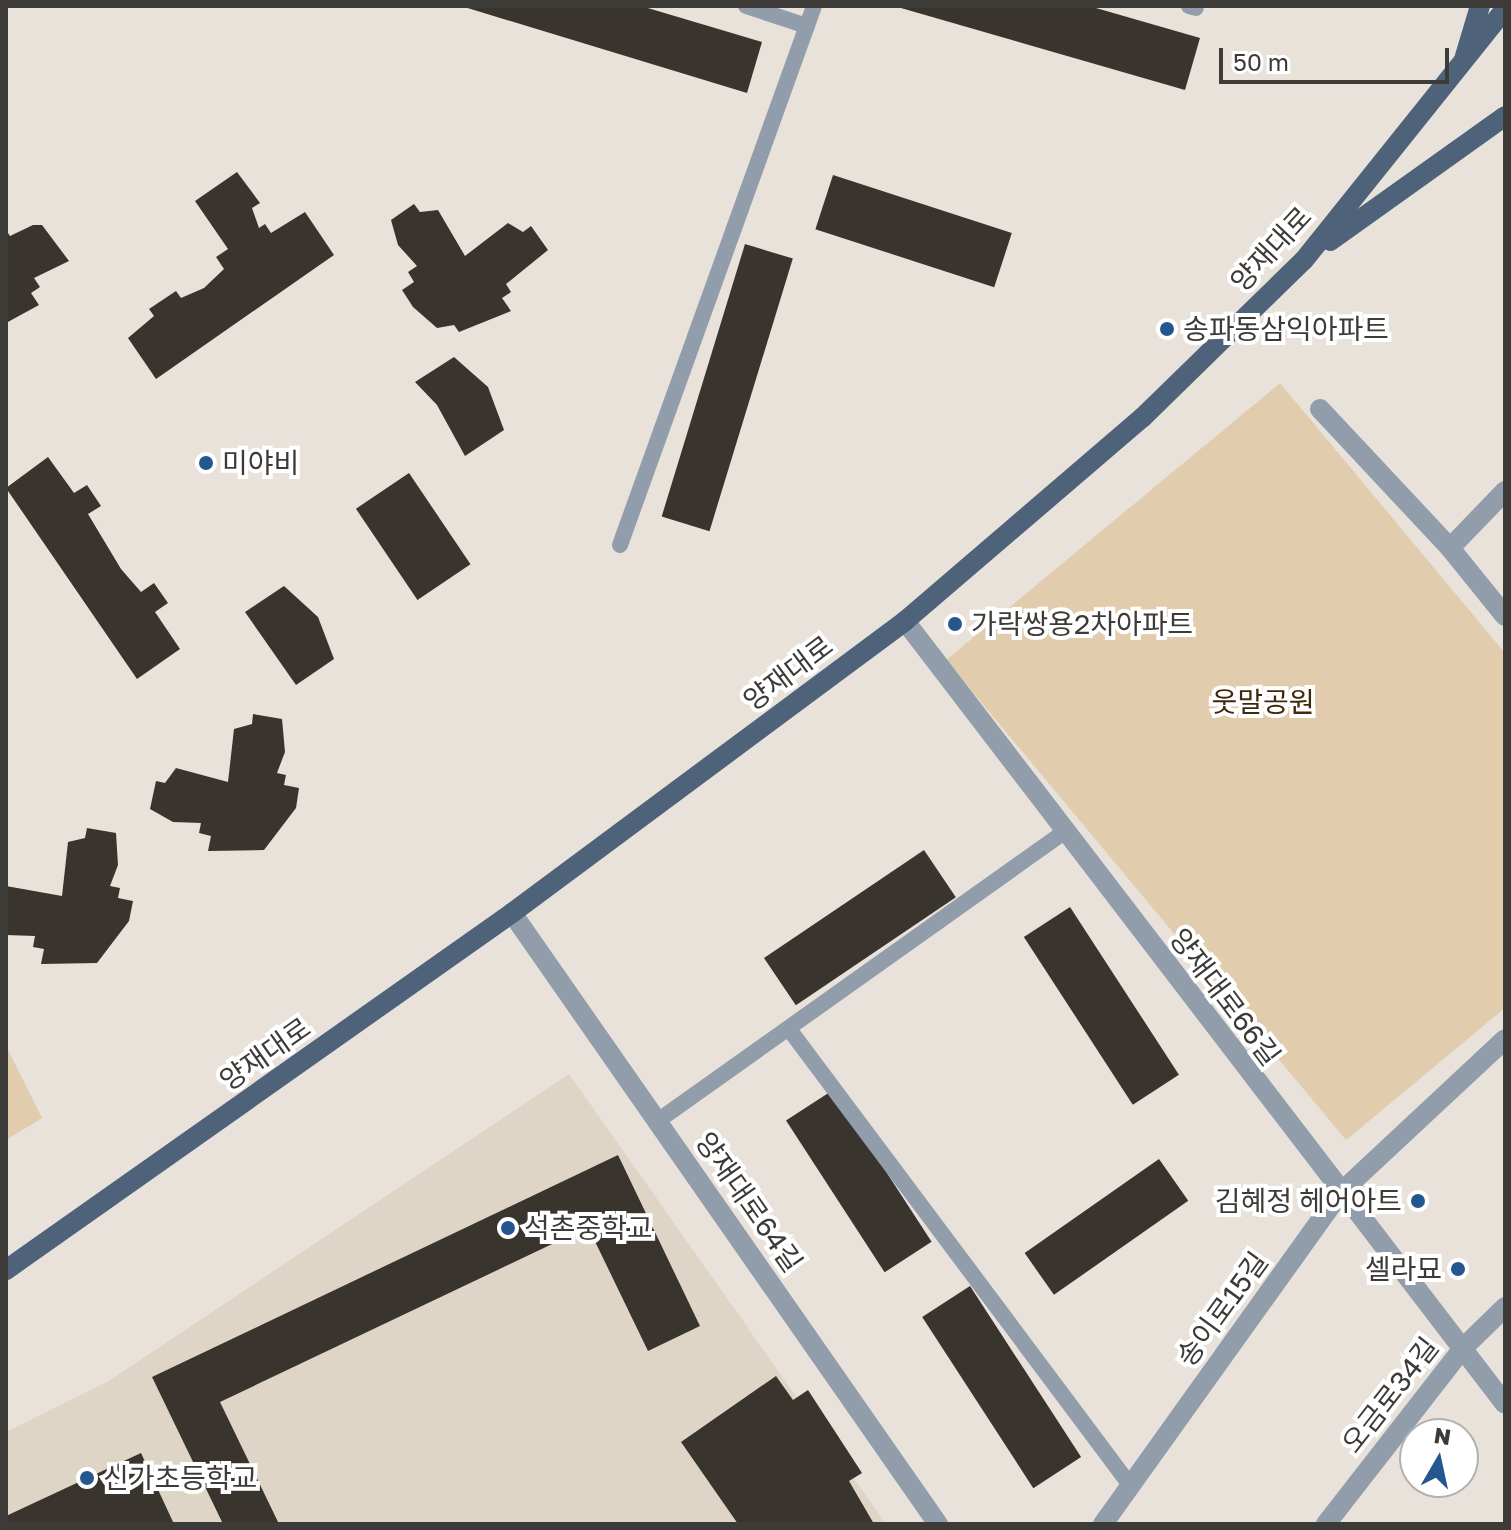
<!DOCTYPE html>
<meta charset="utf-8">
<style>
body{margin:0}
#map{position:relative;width:1511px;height:1530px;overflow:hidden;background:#e8e2da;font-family:"Golos Text","Noto Sans KR",sans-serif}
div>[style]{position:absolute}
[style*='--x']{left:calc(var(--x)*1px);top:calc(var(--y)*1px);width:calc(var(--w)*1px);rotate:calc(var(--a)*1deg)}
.built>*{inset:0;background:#dfd5c6}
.green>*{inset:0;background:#e2ccae}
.building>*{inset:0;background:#39342e;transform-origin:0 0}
.service>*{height:16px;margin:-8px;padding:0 8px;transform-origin:8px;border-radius:8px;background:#919dab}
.minor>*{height:20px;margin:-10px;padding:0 10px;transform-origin:10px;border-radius:10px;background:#919dab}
.tertiary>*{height:20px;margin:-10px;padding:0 10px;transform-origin:10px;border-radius:10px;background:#919dab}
.primary>*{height:20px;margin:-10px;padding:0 10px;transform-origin:10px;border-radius:10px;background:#4e627a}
.dots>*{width:22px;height:22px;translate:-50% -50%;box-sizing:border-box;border:4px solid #fff;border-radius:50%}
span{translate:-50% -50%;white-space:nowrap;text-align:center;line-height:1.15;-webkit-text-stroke:8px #fff;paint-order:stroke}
.street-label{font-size:28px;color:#3d3b38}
.poi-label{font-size:28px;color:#3d3b38}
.left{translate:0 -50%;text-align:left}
.right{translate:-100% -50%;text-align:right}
.park-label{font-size:28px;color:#3d2a0d}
.frame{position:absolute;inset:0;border:8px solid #3d3b38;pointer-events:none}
.north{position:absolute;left:1399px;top:1418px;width:80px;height:80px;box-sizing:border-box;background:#fff;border:2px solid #b1b1af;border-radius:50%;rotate:9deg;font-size:22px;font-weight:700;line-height:32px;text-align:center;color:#3d3b38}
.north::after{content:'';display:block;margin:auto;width:28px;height:36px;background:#245790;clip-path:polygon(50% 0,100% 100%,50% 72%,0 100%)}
.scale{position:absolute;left:1219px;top:48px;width:230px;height:36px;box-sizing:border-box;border:4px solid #3d3b38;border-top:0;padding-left:10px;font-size:24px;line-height:28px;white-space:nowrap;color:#3d3b38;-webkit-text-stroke:6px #fff;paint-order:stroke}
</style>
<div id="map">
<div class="built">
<div style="clip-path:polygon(569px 1074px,886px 1524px,6px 1524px,6px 1432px,109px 1381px)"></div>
</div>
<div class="green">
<div style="clip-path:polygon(1280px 383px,1505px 653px,1505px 1008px,1346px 1140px,946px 660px)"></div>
<div style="clip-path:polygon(6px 1046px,42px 1118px,6px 1140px)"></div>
</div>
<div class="building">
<div style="clip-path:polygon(461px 6px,641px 6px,762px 42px,747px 93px)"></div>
<div style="clip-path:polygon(894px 6px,1089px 6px,1200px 38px,1185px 90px)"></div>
<div style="clip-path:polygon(237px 172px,260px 203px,252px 208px,259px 228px,265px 224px,271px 233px,305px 212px,334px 255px,156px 379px,128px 338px,154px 316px,149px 309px,176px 291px,181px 298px,204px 288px,224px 269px,216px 257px,228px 249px,195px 201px)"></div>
<div style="left:833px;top:175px;width:188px;height:57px;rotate:18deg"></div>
<div style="clip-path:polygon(414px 204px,420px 212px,438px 210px,465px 256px,508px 223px,523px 232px,531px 226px,548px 250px,506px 284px,511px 292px,502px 298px,511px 311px,459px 332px,454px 325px,437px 328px,413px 307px,402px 290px,414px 282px,408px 272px,417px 266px,398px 245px,391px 220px)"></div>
<div style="clip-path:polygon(33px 225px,42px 225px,69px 261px,34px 278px,40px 287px,31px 293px,39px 305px,6px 323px,6px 230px,10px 236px)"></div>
<div style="left:745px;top:244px;width:50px;height:285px;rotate:17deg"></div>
<div style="clip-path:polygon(454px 357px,488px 387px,504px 430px,465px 456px,437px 405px,415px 382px)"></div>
<div style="clip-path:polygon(48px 457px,74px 493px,87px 485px,101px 506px,88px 514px,121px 569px,141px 592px,154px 583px,168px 603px,155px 612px,180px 649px,137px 679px,6px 488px)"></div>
<div style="left:409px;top:473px;width:110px;height:64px;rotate:56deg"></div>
<div style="clip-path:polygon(284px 586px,318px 617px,334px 659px,296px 685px,245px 612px)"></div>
<div style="clip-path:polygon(253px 714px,282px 719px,285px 752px,277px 773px,286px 775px,284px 785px,299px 788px,296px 808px,264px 850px,208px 851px,211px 836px,199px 833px,201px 823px,173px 822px,150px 809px,156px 781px,165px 783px,176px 768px,228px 782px,234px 729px,252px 724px)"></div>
<div style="clip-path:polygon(87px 828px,116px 833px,118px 865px,110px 886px,120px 888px,118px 898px,133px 901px,129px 921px,97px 963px,41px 964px,44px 949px,33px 947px,35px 936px,6px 935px,6px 886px,62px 896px,68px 842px,85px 838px)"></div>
<div style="left:924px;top:850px;width:57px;height:193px;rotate:56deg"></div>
<div style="left:1070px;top:907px;width:200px;height:55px;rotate:57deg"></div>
<div style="left:833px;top:1090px;width:181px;height:56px;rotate:57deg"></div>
<div style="clip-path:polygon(618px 1155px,700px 1326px,648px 1351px,588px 1227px,220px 1402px,279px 1524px,223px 1524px,152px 1377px)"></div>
<div style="left:1159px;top:1159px;width:51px;height:164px;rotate:55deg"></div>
<div style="left:970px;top:1286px;width:204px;height:57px;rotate:57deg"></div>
<div style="clip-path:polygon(776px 1376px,793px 1400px,808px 1390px,862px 1473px,849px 1481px,874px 1524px,738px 1524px,681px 1442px)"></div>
<div style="clip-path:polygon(141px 1453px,174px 1524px,6px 1524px,6px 1516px)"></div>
</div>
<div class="service">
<div style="--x:746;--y:6;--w:64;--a:18.2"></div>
<div style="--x:1189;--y:6;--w:7;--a:16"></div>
<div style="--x:620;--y:545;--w:573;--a:-70.2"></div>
<div style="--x:789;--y:1029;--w:569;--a:53.21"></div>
<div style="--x:659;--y:1120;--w:498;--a:-35.4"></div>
</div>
<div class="minor">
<div style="--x:1320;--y:409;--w:190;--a:46.9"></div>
<div style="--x:1505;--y:491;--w:79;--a:134"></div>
<div style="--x:1450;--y:548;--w:87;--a:51"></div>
<div style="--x:512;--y:913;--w:745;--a:55.12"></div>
<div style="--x:1103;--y:1524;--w:406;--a:-54.4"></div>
<div style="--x:1339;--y:1194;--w:227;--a:-43"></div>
<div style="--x:1326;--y:1524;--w:222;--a:-52.1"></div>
<div style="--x:1462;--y:1349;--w:60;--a:-44.3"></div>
</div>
<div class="tertiary">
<div style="--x:905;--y:621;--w:986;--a:52.54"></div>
</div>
<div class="primary">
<div style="--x:1465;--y:56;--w:52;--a:-73.3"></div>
<div style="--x:1330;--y:241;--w:215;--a:-35.5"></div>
<div style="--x:6;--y:1270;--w:619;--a:-35.2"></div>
<div style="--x:512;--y:913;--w:490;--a:-36.6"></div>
<div style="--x:905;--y:621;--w:312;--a:-40.6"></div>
<div style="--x:1142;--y:418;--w:226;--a:-44.3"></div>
<div style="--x:1304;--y:260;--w:322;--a:-51.3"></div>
</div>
<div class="dots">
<div style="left:1167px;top:329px;background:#245790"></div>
<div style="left:206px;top:463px;background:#245790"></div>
<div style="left:955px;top:624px;background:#245790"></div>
<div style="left:1418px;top:1201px;background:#245790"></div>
<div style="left:508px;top:1228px;background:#245790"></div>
<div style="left:1458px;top:1269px;background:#245790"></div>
<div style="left:87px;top:1478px;background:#245790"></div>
</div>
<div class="street-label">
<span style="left:1271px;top:249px;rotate:-47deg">양재대로</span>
<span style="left:788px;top:673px;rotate:-37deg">양재대로</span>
<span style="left:1225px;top:997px;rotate:53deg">양재대로66길</span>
<span style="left:265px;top:1054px;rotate:-35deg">양재대로</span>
<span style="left:749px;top:1202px;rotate:55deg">양재대로64길</span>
<span style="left:1222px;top:1309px;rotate:-54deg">송이로15길</span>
<span style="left:1390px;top:1395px;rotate:-52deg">오금로34길</span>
</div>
<div class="poi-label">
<span class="left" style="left:1183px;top:329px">송파동삼익아파트</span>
<span class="left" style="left:222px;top:463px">미야비</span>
<span class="left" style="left:971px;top:624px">가락쌍용2차아파트</span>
<span class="right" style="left:1402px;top:1201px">김혜정 헤어아트</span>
<span class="left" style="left:524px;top:1228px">석촌중학교</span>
<span class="right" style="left:1442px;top:1269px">셀라묘</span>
<span class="left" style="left:103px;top:1478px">신가초등학교</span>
</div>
<div class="park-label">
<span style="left:1263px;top:702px">웃말공원</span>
</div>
<div class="frame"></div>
<div class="north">N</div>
<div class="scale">50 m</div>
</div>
